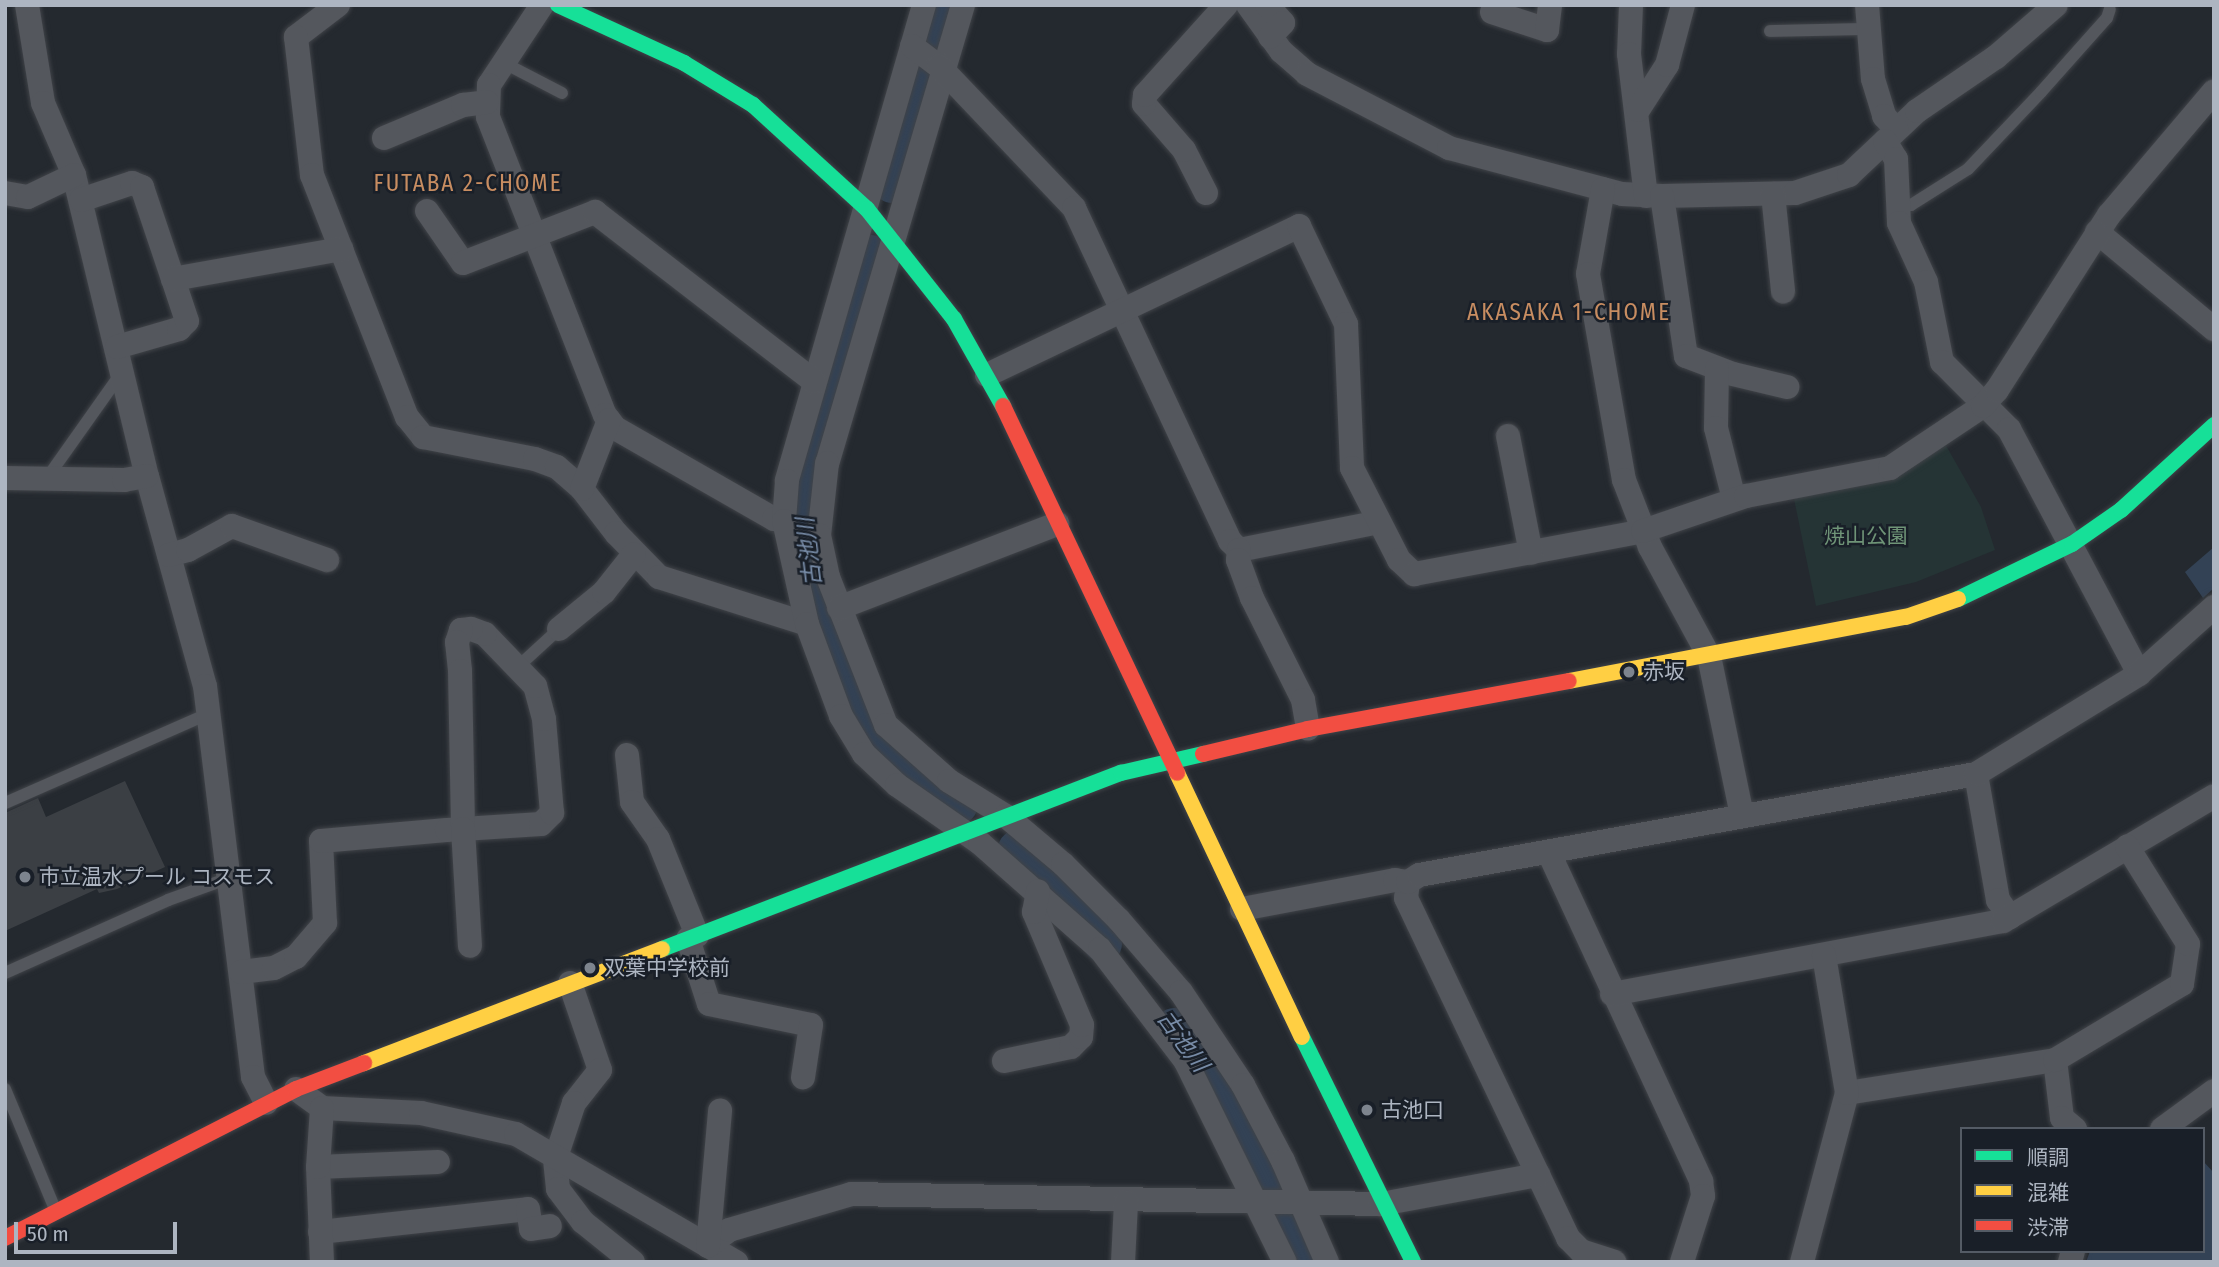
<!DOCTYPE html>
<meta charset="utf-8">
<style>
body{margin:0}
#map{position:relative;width:2219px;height:1267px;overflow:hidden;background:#24292f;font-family:"Fira Sans Condensed","Noto Sans JP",sans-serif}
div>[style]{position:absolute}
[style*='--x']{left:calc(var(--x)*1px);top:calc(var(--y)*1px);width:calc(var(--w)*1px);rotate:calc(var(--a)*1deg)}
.green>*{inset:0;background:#253435}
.water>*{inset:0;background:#334255}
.river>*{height:38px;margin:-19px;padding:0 19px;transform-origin:19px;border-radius:19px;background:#334255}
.building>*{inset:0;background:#3b3f44}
.roads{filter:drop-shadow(0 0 2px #404348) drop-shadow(0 0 2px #404348)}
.lane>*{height:12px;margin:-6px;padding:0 6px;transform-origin:6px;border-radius:6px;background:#54575d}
.street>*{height:24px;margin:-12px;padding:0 12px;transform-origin:12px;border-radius:12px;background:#54575d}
.fast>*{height:16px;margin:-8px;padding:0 8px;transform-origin:8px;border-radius:8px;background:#16e098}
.slow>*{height:16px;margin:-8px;padding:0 8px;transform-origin:8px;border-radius:8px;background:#ffcf43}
.jam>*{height:16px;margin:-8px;padding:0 8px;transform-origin:8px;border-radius:8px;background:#f24e42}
.dots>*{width:19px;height:19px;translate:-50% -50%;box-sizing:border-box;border:4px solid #191f28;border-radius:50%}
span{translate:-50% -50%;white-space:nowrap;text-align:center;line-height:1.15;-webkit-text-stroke:5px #191f28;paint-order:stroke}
.park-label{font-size:21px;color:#6f9477}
.poi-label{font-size:21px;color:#adb5c1}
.left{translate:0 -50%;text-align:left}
.neighbourhood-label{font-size:23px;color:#c88d61;letter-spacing:2px}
.water-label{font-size:23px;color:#788ca7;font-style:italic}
.frame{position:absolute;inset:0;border:7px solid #adb5c1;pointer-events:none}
.legend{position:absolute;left:1960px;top:1127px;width:245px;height:126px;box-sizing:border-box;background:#191f28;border:2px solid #545b65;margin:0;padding:9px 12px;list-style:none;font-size:21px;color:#adb5c1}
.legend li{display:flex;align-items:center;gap:14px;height:35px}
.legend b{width:35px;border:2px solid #545b65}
.scale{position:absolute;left:14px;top:1222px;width:163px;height:32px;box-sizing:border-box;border:4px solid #adb5c1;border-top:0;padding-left:9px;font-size:21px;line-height:24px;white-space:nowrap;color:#adb5c1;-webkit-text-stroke:5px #191f28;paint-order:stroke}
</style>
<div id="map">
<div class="green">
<div style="clip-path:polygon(1944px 442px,1981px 507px,1995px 550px,1916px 582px,1816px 606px,1793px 494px)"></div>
</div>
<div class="water">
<div style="clip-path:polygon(2214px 547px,2214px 588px,2203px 598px,2185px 572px)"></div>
<div style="clip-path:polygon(2203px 1161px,2214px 1173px,2214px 1262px,2086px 1262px,2090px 1251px,2203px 1251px)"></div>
</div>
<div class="river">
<div style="--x:892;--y:184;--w:187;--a:-73.5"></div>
<div style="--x:871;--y:254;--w:239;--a:106.3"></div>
<div style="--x:804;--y:483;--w:49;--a:92.3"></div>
<div style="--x:802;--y:532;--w:75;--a:79.3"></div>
<div style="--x:816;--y:606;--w:95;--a:70.2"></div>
<div style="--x:848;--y:695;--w:92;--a:52.5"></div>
<div style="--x:904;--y:768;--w:66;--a:33.9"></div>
<div style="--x:1017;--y:849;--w:128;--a:47.8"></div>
<div style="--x:1174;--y:1027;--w:76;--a:55.7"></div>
<div style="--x:1217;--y:1090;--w:195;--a:62.1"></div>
</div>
<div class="building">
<div style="clip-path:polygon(125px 781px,165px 867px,117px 889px,99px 893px,97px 889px,5px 931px,5px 813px,38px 798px,46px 817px)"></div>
</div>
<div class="roads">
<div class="lane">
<div style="--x:1770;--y:31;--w:99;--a:-1.2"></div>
<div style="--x:506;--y:64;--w:63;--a:27.4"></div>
<div style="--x:1897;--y:206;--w:14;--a:-4"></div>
<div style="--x:1911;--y:205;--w:67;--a:-32.3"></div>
<div style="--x:1968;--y:169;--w:106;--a:-46.5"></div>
<div style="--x:2041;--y:92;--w:99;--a:-48.3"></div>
<div style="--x:2107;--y:18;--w:9;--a:-72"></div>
<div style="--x:47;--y:478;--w:130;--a:-54.7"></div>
<div style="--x:523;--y:662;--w:49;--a:-42.5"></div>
<div style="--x:5;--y:803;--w:224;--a:-23.7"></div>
<div style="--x:5;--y:973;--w:179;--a:-24.1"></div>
<div style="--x:168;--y:900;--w:65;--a:-19.8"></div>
<div style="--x:5;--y:1089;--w:130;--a:67.4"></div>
</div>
<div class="street">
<div style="--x:27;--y:5;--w:99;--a:80.7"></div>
<div style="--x:43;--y:103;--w:78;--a:66.7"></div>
<div style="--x:74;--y:175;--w:310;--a:76.4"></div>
<div style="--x:147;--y:476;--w:218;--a:74.6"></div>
<div style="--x:205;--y:686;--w:394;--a:83"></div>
<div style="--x:253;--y:1077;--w:29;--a:63"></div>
<div style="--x:338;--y:5;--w:53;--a:142.7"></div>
<div style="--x:296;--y:37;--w:139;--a:83.4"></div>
<div style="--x:312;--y:175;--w:260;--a:68.6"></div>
<div style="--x:407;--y:417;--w:26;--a:51"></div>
<div style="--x:423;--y:437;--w:114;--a:11.1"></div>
<div style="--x:535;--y:459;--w:23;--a:20"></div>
<div style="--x:557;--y:467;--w:33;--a:41"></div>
<div style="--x:582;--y:489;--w:56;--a:52.3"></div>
<div style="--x:616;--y:533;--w:62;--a:45.7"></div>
<div style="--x:659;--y:577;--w:155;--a:17.6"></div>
<div style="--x:542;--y:5;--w:96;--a:123.5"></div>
<div style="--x:489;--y:85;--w:32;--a:92"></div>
<div style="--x:488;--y:117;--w:320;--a:68.6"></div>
<div style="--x:605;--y:415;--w:16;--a:52"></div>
<div style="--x:615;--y:428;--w:183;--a:29.8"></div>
<div style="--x:774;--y:519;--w:10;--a:11"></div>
<div style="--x:924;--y:5;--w:495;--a:106.1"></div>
<div style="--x:787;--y:481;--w:40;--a:94.3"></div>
<div style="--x:784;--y:521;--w:106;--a:77.4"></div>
<div style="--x:807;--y:624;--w:98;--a:69.7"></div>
<div style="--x:841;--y:716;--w:44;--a:58.8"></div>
<div style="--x:864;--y:754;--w:45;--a:43.2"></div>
<div style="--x:897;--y:785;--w:101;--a:34.9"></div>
<div style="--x:980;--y:843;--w:160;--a:41.5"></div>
<div style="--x:1100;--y:949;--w:140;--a:52.6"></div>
<div style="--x:1185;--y:1060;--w:225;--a:63.7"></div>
<div style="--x:963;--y:5;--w:478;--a:106.5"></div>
<div style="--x:827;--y:463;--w:72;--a:96.3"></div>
<div style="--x:819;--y:535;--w:43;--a:77.9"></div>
<div style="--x:828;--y:577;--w:159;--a:68.6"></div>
<div style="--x:886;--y:725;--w:84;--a:41.6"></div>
<div style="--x:949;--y:781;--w:67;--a:31.6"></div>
<div style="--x:1006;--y:816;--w:75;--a:40.1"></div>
<div style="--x:1063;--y:864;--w:79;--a:45"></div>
<div style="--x:1119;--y:920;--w:95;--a:49.3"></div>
<div style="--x:1181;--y:992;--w:112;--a:56.3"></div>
<div style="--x:1243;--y:1085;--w:86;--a:62.2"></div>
<div style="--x:1283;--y:1161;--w:110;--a:66.5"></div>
<div style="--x:1248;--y:5;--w:57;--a:54.3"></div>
<div style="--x:1281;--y:51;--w:35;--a:41"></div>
<div style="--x:1307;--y:74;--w:160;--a:27.5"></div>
<div style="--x:1449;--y:148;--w:179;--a:14.9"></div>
<div style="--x:1622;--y:194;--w:40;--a:2.9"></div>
<div style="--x:1662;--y:196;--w:133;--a:-1.3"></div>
<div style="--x:1795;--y:193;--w:57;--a:-18.4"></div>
<div style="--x:1849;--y:175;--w:93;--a:-43.3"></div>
<div style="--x:1917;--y:111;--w:96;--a:-34.4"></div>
<div style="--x:1996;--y:57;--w:79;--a:-40.9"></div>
<div style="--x:1267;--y:5;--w:24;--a:48"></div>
<div style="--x:1283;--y:23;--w:19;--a:133"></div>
<div style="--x:1631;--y:5;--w:49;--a:92.3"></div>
<div style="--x:1629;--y:54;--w:143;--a:83.2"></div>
<div style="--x:1867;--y:5;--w:74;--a:85.4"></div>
<div style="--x:1873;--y:79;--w:39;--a:73"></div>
<div style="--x:1884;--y:116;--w:18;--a:47"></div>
<div style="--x:1492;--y:12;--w:58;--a:18.1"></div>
<div style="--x:1547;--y:30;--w:25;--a:-83"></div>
<div style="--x:912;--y:46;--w:34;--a:37"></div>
<div style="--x:939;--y:66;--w:196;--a:46.4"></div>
<div style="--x:1074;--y:208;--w:368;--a:64.9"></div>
<div style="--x:1230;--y:541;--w:13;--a:45"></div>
<div style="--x:1239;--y:550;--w:143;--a:-11.3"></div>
<div style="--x:1638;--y:110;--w:54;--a:-57.2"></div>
<div style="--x:1667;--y:65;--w:62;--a:-75.1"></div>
<div style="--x:384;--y:138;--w:86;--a:-22.7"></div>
<div style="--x:463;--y:105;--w:24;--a:-7"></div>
<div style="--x:1885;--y:141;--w:21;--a:59"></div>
<div style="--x:1896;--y:159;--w:64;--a:87.3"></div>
<div style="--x:1899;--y:223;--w:65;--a:65.4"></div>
<div style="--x:1926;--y:282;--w:82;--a:78.7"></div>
<div style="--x:1942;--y:362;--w:95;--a:45"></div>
<div style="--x:2009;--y:429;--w:277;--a:62"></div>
<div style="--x:1603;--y:189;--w:86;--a:100"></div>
<div style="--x:1588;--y:274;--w:209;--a:80.1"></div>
<div style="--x:1624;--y:480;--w:72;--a:68.8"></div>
<div style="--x:1650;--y:547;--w:124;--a:61.6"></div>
<div style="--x:1709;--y:656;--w:163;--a:78.3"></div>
<div style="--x:5;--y:193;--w:23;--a:10"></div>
<div style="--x:28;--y:197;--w:51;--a:-25.6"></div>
<div style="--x:1206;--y:193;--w:48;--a:-117.1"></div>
<div style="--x:1184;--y:150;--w:61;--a:-131"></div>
<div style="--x:1144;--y:104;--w:9;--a:-84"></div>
<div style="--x:1145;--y:95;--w:121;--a:-48"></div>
<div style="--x:1773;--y:194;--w:98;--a:84.1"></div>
<div style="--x:1662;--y:196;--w:162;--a:81.5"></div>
<div style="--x:1686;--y:356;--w:50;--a:21"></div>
<div style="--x:1733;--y:374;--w:56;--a:13.5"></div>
<div style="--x:81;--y:200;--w:54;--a:-18.4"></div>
<div style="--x:132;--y:183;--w:11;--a:22"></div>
<div style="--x:142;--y:187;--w:97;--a:71.4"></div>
<div style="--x:427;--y:211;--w:63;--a:55.3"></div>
<div style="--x:463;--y:263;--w:142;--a:-21.1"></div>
<div style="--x:595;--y:212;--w:277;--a:37.7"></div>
<div style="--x:2097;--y:232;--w:152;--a:39.7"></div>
<div style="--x:117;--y:347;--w:65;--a:-16.2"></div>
<div style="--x:179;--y:329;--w:11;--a:-45"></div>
<div style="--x:187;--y:321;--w:44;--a:-108.4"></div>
<div style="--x:173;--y:279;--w:171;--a:-10.1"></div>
<div style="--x:1717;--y:369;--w:59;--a:91"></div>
<div style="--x:1716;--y:428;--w:73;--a:75.8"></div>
<div style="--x:987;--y:375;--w:346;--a:-25.5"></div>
<div style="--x:1299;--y:226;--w:109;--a:64.4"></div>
<div style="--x:1346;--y:324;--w:144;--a:87.6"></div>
<div style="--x:1352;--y:468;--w:103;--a:62.9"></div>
<div style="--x:1399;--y:560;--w:21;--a:43"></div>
<div style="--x:1414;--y:574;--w:233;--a:-10.6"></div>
<div style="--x:1643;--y:531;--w:109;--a:-18.8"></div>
<div style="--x:1746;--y:496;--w:147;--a:-11"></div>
<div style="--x:1890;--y:468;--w:112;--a:-33.7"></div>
<div style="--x:1983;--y:406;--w:21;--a:-49"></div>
<div style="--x:1997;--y:390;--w:208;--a:-57.4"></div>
<div style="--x:2109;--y:215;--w:162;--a:-49.7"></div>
<div style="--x:1508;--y:436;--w:119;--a:78.9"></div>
<div style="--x:5;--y:478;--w:119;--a:1"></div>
<div style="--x:124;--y:480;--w:23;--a:-10"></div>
<div style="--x:582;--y:489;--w:74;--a:-68.6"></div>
<div style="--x:1239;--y:550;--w:10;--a:96"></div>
<div style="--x:1238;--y:560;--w:40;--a:69.8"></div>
<div style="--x:1252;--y:598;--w:114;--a:63.4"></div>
<div style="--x:1303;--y:700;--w:29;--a:80"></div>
<div style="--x:169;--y:555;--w:20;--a:-15"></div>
<div style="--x:188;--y:550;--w:50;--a:-28.6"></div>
<div style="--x:232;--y:526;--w:101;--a:19.7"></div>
<div style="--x:839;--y:608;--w:234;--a:-21.1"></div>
<div style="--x:559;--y:629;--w:58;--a:-39.4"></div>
<div style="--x:604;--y:592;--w:48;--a:-51.7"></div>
<div style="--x:627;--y:755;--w:47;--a:83.9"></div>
<div style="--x:632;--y:802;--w:45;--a:54.9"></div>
<div style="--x:658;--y:839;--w:104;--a:67.9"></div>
<div style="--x:1976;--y:774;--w:128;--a:80.1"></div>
<div style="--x:1998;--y:900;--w:21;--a:55"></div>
<div style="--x:1549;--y:853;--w:362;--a:65.1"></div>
<div style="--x:1701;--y:1181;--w:15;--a:82"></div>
<div style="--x:1703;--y:1196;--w:69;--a:107.7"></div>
<div style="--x:1408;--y:882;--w:16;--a:97"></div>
<div style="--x:1406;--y:898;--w:377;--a:64.5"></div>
<div style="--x:1568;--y:1238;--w:18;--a:45"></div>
<div style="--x:1581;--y:1251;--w:35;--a:18"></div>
<div style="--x:1242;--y:909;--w:156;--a:-10.7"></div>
<div style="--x:1395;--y:880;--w:13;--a:9"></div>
<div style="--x:1408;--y:882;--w:13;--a:-32"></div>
<div style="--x:1419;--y:875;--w:566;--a:-10.28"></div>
<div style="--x:1976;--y:774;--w:191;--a:-31.5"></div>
<div style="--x:2139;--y:674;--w:101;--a:-41.8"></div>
<div style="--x:688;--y:939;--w:68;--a:72.1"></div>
<div style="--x:709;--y:1004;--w:104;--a:11.6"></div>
<div style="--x:811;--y:1025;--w:53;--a:98.7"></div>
<div style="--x:241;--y:972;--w:33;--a:-7"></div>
<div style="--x:274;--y:968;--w:25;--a:-27"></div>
<div style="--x:296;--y:957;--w:45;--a:-49.5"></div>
<div style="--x:325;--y:923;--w:82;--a:-92.8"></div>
<div style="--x:321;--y:841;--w:126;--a:-5"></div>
<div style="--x:447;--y:830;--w:16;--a:-4"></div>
<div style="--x:463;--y:829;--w:78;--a:-3.7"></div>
<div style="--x:541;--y:824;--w:16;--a:-45"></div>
<div style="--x:552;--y:813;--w:94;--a:-94.9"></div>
<div style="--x:544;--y:719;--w:34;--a:-105"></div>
<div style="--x:535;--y:686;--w:72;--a:-133.9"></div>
<div style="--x:485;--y:634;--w:15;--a:-160"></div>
<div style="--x:471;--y:629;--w:10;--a:174"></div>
<div style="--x:461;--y:630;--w:13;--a:108"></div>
<div style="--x:457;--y:642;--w:29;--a:84"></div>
<div style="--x:460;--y:671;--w:158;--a:88.9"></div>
<div style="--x:463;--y:829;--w:117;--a:86.6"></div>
<div style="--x:570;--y:983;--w:92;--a:71"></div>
<div style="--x:600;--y:1070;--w:42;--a:128.2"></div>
<div style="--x:574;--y:1103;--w:60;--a:108.4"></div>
<div style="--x:555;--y:1160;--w:29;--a:84"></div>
<div style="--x:558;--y:1189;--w:41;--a:52.9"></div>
<div style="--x:583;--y:1222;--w:64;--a:38.7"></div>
<div style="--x:1612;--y:994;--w:398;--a:-10.6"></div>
<div style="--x:2003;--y:921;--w:245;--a:-30.6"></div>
<div style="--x:2055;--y:1060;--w:58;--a:83.1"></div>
<div style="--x:2062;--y:1118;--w:17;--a:40"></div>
<div style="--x:1004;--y:1061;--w:68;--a:-11.8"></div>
<div style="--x:1071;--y:1047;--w:14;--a:-45"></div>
<div style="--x:1081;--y:1037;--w:12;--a:-85"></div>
<div style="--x:1082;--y:1025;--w:123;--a:-113"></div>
<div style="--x:1034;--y:912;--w:21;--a:-79"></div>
<div style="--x:296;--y:1089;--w:32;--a:36"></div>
<div style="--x:322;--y:1108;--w:99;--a:2.9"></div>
<div style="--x:421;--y:1113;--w:97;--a:12.5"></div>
<div style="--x:516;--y:1134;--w:255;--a:30.2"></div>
<div style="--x:1847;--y:1093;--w:211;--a:-9"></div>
<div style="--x:2055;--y:1060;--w:148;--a:-30.9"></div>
<div style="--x:2182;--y:984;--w:40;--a:-81.5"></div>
<div style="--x:2188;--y:944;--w:115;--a:-121.9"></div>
<div style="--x:2162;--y:1129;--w:64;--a:-36.2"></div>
<div style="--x:318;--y:1167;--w:120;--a:-2.4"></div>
<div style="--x:320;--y:1232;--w:209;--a:-6.3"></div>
<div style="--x:528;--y:1209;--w:20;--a:81"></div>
<div style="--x:531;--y:1229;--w:19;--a:-9"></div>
<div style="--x:708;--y:1246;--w:26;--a:-37"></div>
<div style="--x:729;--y:1230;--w:127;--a:-16.4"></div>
<div style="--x:851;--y:1194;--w:530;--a:1.08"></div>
<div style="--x:1381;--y:1204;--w:160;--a:-10.5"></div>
<div style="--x:708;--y:1246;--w:136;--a:-84.9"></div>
<div style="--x:322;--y:1262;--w:95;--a:-92.4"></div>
<div style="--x:318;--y:1167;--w:59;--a:-86.1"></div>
<div style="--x:1123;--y:1262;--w:60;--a:-87.1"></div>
<div style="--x:1802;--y:1262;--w:175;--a:-75.1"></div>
<div style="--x:1847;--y:1093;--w:140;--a:-99.5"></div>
<div style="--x:2070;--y:1262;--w:11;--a:-75"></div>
</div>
<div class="fast">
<div style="--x:558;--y:5;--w:139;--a:24.7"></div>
<div style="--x:684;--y:63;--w:81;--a:31.3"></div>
<div style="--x:753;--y:105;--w:154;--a:42.4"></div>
<div style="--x:867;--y:209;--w:140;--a:51.7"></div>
<div style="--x:954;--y:319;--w:100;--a:60.6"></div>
<div style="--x:1958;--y:599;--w:127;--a:-25.8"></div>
<div style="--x:2072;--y:544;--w:60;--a:-34.8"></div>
<div style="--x:2121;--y:510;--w:126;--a:-42.4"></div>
<div style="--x:662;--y:949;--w:492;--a:-21"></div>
<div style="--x:1121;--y:773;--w:84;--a:-13"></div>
<div style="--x:1302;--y:1037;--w:251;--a:63.7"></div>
</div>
<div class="slow">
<div style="--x:1569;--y:681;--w:343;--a:-10.8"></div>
<div style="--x:1906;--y:617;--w:55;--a:-19.1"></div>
<div style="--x:1177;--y:773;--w:292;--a:64.7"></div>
<div style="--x:364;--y:1063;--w:319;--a:-20.9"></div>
</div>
<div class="jam">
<div style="--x:1003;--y:406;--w:406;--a:64.6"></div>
<div style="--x:1203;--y:754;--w:108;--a:-13.4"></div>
<div style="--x:1308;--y:729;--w:265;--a:-10.4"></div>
<div style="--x:5;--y:1238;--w:327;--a:-27.1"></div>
<div style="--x:296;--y:1089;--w:73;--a:-20.9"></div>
</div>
</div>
<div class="dots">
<div style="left:1629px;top:672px;background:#7d848e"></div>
<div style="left:25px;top:877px;background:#7d848e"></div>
<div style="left:590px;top:968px;background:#7d848e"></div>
<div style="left:1367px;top:1110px;background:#7d848e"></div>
</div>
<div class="park-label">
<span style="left:1866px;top:536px">焼山公園</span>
</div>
<div class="poi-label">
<span class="left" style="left:1643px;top:672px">赤坂</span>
<span class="left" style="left:39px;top:877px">市立温水プール コスモス</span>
<span class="left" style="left:604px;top:968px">双葉中学校前</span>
<span class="left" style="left:1381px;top:1110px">古池口</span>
</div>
<div class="neighbourhood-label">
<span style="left:468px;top:183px">FUTABA 2-CHOME</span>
<span style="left:1569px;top:312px">AKASAKA 1-CHOME</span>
</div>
<div class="water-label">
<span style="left:809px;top:552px;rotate:-97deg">古池川</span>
<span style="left:1183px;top:1041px;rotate:54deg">古池川</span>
</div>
<div class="frame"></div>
<ul class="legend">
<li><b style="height:9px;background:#16e098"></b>順調</li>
<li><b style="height:9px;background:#ffcf43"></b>混雑</li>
<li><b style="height:9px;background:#f24e42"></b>渋滞</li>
</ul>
<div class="scale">50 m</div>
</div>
